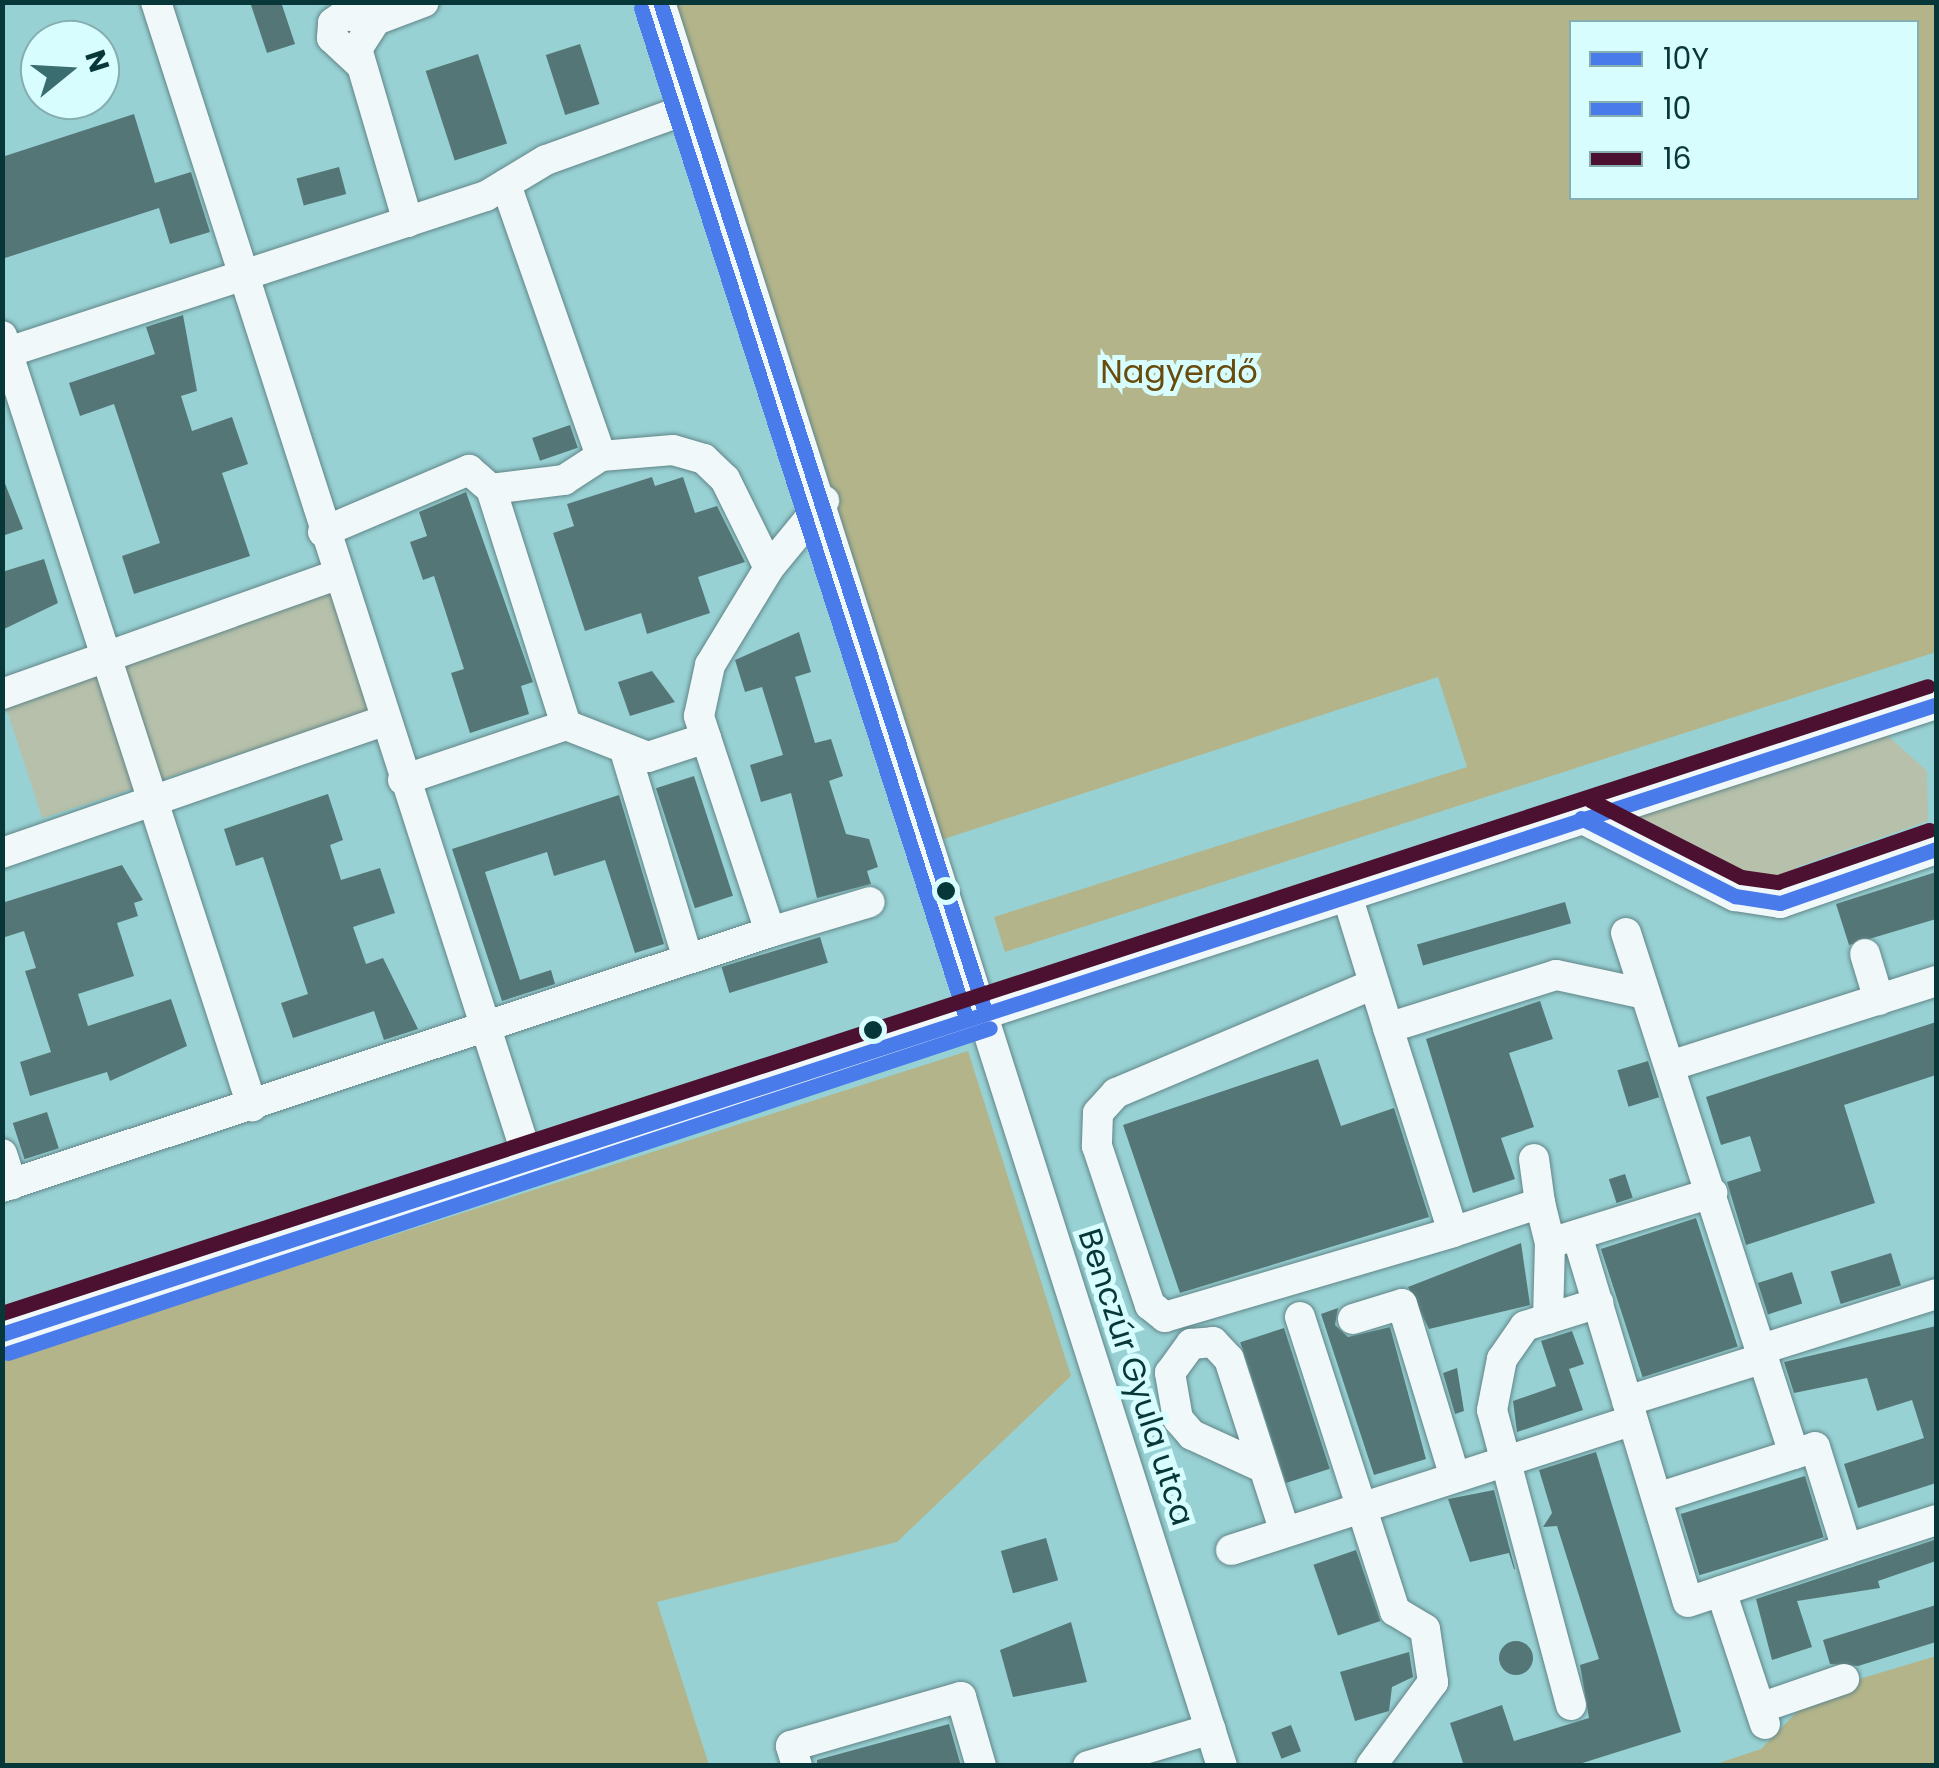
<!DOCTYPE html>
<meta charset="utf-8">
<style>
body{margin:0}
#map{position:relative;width:1939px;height:1768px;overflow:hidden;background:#98d1d4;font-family:Poppins,sans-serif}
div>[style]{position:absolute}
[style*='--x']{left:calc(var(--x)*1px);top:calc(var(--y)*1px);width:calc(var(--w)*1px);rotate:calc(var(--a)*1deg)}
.green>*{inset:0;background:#b6c0aa;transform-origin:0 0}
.forest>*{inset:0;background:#b3b48a}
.building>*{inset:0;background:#557676;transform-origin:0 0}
.round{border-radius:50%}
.roads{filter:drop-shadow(0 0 2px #618587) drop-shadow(0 0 2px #618587)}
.minor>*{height:30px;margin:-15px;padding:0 15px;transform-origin:15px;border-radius:15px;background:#f0f8f9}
.bus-1>*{height:15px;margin:-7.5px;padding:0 7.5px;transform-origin:7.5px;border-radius:7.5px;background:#4a7bea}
.bus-2>*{height:15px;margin:-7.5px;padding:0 7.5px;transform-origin:7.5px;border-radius:7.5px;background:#4a7bea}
.bus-3>*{height:15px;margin:-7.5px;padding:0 7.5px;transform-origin:7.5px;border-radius:7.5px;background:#4c1130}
.dots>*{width:28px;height:28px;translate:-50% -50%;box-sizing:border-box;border:5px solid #d7fdfe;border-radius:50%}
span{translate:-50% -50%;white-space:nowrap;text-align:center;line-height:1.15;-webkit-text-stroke:10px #d7fdfe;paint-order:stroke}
.park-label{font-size:32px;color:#694b0c}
.street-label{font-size:32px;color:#073739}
.frame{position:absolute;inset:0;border:5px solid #073739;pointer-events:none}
.legend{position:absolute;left:1569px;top:20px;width:350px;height:180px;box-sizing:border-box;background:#d7fdfe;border:2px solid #84aeaf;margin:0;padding:12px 18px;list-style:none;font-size:30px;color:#073739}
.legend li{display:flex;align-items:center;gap:20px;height:50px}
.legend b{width:50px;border:2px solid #84aeaf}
.north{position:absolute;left:20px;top:20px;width:100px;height:100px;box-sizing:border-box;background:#d7fdfe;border:2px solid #84aeaf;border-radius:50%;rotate:72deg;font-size:28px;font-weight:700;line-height:40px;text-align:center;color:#073739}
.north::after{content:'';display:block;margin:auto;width:35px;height:45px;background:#3a6d6f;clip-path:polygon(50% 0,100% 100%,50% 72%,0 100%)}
</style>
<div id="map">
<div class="green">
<div style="left:339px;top:583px;width:132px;height:355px;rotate:72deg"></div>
<div style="clip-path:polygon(1887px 735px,1927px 771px,1928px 821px,1797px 867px,1783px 897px,1632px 829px,1629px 819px)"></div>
</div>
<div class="forest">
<div style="clip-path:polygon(evenodd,674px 3px,1936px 3px,1936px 652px,1005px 952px,994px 917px,1467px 767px,1438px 677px,941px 840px,674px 3px,1572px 22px,1916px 22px,1916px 198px,1572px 198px,1572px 22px)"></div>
<div style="clip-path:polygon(968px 1051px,1071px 1376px,897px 1542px,657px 1602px,709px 1765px,3px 1765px,3px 1360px)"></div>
<div style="clip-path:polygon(1936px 1656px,1936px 1765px,1710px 1766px,1761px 1749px,1816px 1692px)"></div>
</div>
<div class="building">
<div style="clip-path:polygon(250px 2px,281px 2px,295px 44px,267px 53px)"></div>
<div style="left:580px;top:44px;width:63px;height:36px;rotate:72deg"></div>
<div style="left:478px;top:54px;width:94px;height:55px;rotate:72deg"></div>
<div style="clip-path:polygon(134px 114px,155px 183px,191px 172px,210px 232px,170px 244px,159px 208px,2px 259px,2px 157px)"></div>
<div style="left:339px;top:167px;width:28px;height:44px;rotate:75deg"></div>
<div style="clip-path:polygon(183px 315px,197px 391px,181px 396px,192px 431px,232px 417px,248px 464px,222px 473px,250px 556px,134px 594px,122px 556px,160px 543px,114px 404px,80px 416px,69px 383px,155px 354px,146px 327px)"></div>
<div style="left:570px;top:425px;width:24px;height:40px;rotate:71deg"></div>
<div style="clip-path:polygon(2px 476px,23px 529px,2px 536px)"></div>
<div style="clip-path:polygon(652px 477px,655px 486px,683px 477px,695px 513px,717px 506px,745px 562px,698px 577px,710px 613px,647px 634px,641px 613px,585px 631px,553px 533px,574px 526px,567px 504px)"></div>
<div style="clip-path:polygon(466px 492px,533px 682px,521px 686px,529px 714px,470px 733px,451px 673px,464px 669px,434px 576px,423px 580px,410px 542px,427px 536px,419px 512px)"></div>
<div style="clip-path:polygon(44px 559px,58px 603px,2px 630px,2px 572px)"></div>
<div style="clip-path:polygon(799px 632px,811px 672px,795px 677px,815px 743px,831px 739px,843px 776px,829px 781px,846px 834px,869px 839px,878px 867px,867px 871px,871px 884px,817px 898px,791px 793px,761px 802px,750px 765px,783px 755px,762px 687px,745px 692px,735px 660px)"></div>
<div style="clip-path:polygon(652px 671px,675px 702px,630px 716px,618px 682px)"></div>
<div style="left:694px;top:776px;width:126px;height:40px;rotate:72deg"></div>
<div style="clip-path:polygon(328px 794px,343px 840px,330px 845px,341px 880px,380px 868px,395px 913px,353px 927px,366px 964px,383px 958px,418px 1029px,384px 1040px,374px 1011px,293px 1038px,281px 1003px,308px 994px,263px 857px,236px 866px,224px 829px)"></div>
<div style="clip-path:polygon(619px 795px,664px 944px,635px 953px,605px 860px,554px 876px,547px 852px,485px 872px,520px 980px,551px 970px,555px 984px,502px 1001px,452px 849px)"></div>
<div style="clip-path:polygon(122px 865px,143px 900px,134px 903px,138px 916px,117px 923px,134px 976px,78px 994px,88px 1026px,171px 999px,187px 1046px,110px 1081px,107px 1072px,30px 1096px,20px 1062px,51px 1052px,25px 971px,36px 968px,24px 931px,2px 938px,2px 903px)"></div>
<div style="clip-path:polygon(1936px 872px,1936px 919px,1849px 945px,1836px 904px)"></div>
<div style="left:1565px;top:902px;width:22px;height:154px;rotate:74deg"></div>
<div style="left:820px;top:937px;width:27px;height:103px;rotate:73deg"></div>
<div style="clip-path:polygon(1540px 1001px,1553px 1039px,1509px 1053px,1534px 1127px,1501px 1138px,1515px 1179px,1473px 1193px,1426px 1039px)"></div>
<div style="clip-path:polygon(1936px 1022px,1936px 1075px,1844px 1105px,1875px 1203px,1746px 1245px,1727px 1182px,1761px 1171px,1750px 1136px,1721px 1145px,1706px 1097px)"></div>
<div style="clip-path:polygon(1318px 1059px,1341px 1126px,1394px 1108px,1429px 1217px,1180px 1293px,1123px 1125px)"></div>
<div style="left:1648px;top:1061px;width:38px;height:32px;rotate:73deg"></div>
<div style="left:47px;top:1112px;width:38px;height:36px;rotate:72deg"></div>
<div style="left:1625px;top:1174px;width:25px;height:17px;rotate:72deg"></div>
<div style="left:1696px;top:1218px;width:135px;height:100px;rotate:72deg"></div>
<div style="clip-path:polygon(1521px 1243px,1530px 1305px,1429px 1329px,1408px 1287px)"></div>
<div style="left:1891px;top:1253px;width:34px;height:63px;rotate:73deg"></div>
<div style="left:1792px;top:1272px;width:33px;height:36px;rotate:72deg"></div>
<div style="clip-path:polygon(1338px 1308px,1335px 1325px,1348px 1337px,1390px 1327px,1426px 1459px,1374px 1475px,1321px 1314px)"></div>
<div style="clip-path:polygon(1936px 1326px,1936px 1483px,1858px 1508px,1844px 1464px,1924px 1438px,1912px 1400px,1877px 1411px,1867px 1378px,1794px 1393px,1784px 1362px)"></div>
<div style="left:1284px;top:1328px;width:148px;height:46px;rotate:72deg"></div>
<div style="clip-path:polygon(1572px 1331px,1584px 1364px,1569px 1369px,1583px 1410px,1517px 1432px,1513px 1401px,1556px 1386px,1541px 1341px)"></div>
<div style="clip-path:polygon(1457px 1368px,1464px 1411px,1455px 1414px,1443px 1373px)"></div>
<div style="clip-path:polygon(1596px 1452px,1681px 1732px,1573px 1766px,1464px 1766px,1450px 1723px,1502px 1705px,1514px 1741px,1589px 1718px,1580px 1665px,1599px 1659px,1557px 1526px,1543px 1527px,1552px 1513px,1539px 1470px)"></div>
<div style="left:1805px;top:1476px;width:64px;height:130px;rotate:73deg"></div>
<div style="clip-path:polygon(1494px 1490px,1515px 1569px,1514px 1569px,1509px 1553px,1470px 1562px,1448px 1499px)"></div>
<div style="left:1046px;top:1538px;width:44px;height:47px;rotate:74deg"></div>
<div style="clip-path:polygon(1934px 1540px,1936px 1561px,1878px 1581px,1880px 1588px,1797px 1601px,1812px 1647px,1772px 1660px,1756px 1599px)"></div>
<div style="left:1356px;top:1550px;width:75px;height:45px;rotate:71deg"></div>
<div style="clip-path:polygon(1936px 1605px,1936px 1642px,1858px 1666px,1830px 1664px,1823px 1640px)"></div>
<div style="clip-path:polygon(1071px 1622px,1087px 1682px,1013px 1697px,1000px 1650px)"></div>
<div class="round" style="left:1499px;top:1641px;width:34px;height:34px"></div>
<div style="clip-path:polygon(1409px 1652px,1413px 1677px,1392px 1687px,1389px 1711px,1355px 1721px,1340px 1672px)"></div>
<div style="clip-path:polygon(949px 1724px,961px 1766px,817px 1766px,817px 1760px)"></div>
<div style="left:1291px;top:1725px;width:28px;height:21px;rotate:69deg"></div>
</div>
<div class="roads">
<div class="minor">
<div style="--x:156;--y:2;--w:1222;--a:72.17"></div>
<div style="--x:660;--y:2;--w:1851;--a:72.33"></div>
<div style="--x:359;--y:63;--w:37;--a:-137"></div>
<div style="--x:332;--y:38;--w:15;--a:-86"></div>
<div style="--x:333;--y:23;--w:14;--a:-36"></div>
<div style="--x:344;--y:15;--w:32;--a:9"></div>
<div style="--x:408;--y:222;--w:180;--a:-106.4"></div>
<div style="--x:357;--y:49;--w:35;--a:-57"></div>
<div style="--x:376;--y:20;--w:51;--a:-20.6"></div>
<div style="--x:2;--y:336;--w:810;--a:72.01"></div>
<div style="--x:2;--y:354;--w:509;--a:-18.08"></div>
<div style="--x:486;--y:196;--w:70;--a:-31"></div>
<div style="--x:546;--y:160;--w:156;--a:-19.8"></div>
<div style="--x:601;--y:456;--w:72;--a:-4.8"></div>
<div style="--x:673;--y:450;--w:32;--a:16"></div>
<div style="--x:704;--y:459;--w:29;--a:44"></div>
<div style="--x:725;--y:479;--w:99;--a:63.7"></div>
<div style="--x:323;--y:532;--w:159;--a:-23"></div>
<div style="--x:469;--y:470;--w:29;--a:41"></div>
<div style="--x:2;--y:694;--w:356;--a:-19.6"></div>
<div style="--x:566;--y:725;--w:88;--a:21.3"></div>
<div style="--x:648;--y:757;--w:61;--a:-18.1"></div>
<div style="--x:706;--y:738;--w:204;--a:71.7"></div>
<div style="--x:770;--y:932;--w:104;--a:-16.7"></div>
<div style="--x:706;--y:738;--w:23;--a:-108"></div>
<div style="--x:699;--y:716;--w:52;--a:-77.8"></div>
<div style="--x:710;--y:665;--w:114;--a:-58.7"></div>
<div style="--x:769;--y:568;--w:87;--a:-50.6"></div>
<div style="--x:626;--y:754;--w:214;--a:73.2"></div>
<div style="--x:403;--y:780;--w:172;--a:-18.6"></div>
<div style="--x:566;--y:725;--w:248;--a:-107.6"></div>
<div style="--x:491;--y:489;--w:74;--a:-7"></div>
<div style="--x:564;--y:480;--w:44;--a:-33"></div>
<div style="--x:601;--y:456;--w:288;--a:-109.3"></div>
<div style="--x:1581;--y:818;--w:173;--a:26.9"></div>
<div style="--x:1735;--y:896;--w:46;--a:8.8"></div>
<div style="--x:1780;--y:903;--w:165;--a:-19.1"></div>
<div style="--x:2;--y:853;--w:403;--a:-19.1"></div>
<div style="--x:1346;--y:892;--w:142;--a:72.8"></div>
<div style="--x:1626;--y:933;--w:547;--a:72.13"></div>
<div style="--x:1794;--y:1454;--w:22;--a:-18"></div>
<div style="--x:1815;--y:1447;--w:107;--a:72.6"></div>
<div style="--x:1847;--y:1549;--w:94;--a:-18"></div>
<div style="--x:1865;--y:954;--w:48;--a:73.1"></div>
<div style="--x:1374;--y:984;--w:280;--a:157.1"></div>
<div style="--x:1116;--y:1093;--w:27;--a:132"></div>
<div style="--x:1098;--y:1113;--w:33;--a:92"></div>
<div style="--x:1097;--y:1146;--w:168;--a:71.6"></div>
<div style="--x:1150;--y:1305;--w:19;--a:39"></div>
<div style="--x:1165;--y:1317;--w:300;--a:-16.4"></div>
<div style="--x:1645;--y:994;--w:91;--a:-167.9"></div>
<div style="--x:1556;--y:975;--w:176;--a:162.5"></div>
<div style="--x:1388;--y:1028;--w:214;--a:72.3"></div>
<div style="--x:1453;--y:1232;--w:92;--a:-18.4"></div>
<div style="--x:1540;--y:1203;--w:41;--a:76"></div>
<div style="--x:1550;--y:1243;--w:170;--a:-17.2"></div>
<div style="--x:1670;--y:1066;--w:279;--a:-17.7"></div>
<div style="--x:2;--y:1154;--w:32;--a:72"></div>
<div style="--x:1534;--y:1159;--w:44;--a:82.2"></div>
<div style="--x:2;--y:1187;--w:809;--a:-18.37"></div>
<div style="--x:1577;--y:1235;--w:383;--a:73.2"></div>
<div style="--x:1688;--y:1602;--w:168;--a:-18.4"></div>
<div style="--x:1300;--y:1317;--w:309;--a:72.1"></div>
<div style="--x:1395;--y:1611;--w:35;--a:31"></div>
<div style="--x:1425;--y:1629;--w:54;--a:81.4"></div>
<div style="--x:1433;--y:1682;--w:104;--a:126.4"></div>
<div style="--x:1353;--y:1319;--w:51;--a:-17"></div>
<div style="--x:1402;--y:1304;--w:181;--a:73"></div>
<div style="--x:1548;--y:1319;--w:76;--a:-88.5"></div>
<div style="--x:2;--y:1334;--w:2034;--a:-18.04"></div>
<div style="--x:1762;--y:1349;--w:182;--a:-17.5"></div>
<div style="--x:1627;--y:1401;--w:144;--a:-17.4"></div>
<div style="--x:1262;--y:1467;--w:77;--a:-155.4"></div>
<div style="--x:1192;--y:1435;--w:21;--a:-131"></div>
<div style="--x:1178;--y:1419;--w:47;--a:-99.9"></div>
<div style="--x:1170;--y:1373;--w:36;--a:-54"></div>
<div style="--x:1191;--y:1344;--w:22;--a:-5"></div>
<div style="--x:1213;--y:1342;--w:23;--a:47"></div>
<div style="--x:1229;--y:1359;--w:182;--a:72.1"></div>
<div style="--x:1657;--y:1498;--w:144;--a:-17.8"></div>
<div style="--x:1231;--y:1550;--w:422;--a:-17.9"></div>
<div style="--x:1721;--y:1591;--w:140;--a:71.7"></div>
<div style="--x:1571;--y:1705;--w:305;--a:-105"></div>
<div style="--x:1492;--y:1410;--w:52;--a:-78.9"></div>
<div style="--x:1502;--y:1359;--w:40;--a:-55.1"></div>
<div style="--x:1525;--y:1326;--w:77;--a:-17.5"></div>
<div style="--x:1760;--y:1708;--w:89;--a:-19"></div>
<div style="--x:797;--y:1766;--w:21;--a:-107"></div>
<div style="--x:791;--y:1746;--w:177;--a:-16.1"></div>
<div style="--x:961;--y:1697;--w:72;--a:73.8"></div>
<div style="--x:1088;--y:1766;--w:128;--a:-16.7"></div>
</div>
</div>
<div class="bus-1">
<div style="--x:660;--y:2;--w:1058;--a:72.16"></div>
<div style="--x:1581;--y:818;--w:173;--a:26.9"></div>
<div style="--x:1735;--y:896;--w:46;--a:8.8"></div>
<div style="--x:1780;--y:903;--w:165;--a:-19.1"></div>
<div style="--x:2;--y:1334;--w:2032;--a:-18.03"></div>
</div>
<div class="bus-2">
<div style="--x:641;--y:8;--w:1058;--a:72.16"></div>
<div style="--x:8;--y:1353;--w:1034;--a:-18.31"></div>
</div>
<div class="bus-3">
<div style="--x:1590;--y:800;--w:169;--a:27"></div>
<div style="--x:1741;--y:877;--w:37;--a:8"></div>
<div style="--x:1778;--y:882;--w:160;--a:-19"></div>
<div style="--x:2;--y:1313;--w:2025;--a:-18.03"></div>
</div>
<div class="dots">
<div style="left:946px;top:891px;background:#073739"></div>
<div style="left:873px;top:1030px;background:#073739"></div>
</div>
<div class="park-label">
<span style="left:1179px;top:372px">Nagyerdő</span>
</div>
<div class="street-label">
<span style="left:1136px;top:1377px;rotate:72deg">Benczúr Gyula utca</span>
</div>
<div class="frame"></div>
<ul class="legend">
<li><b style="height:12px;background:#4a7bea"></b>10Y</li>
<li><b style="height:12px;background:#4a7bea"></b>10</li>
<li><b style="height:12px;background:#4c1130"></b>16</li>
</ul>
<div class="north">N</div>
</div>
